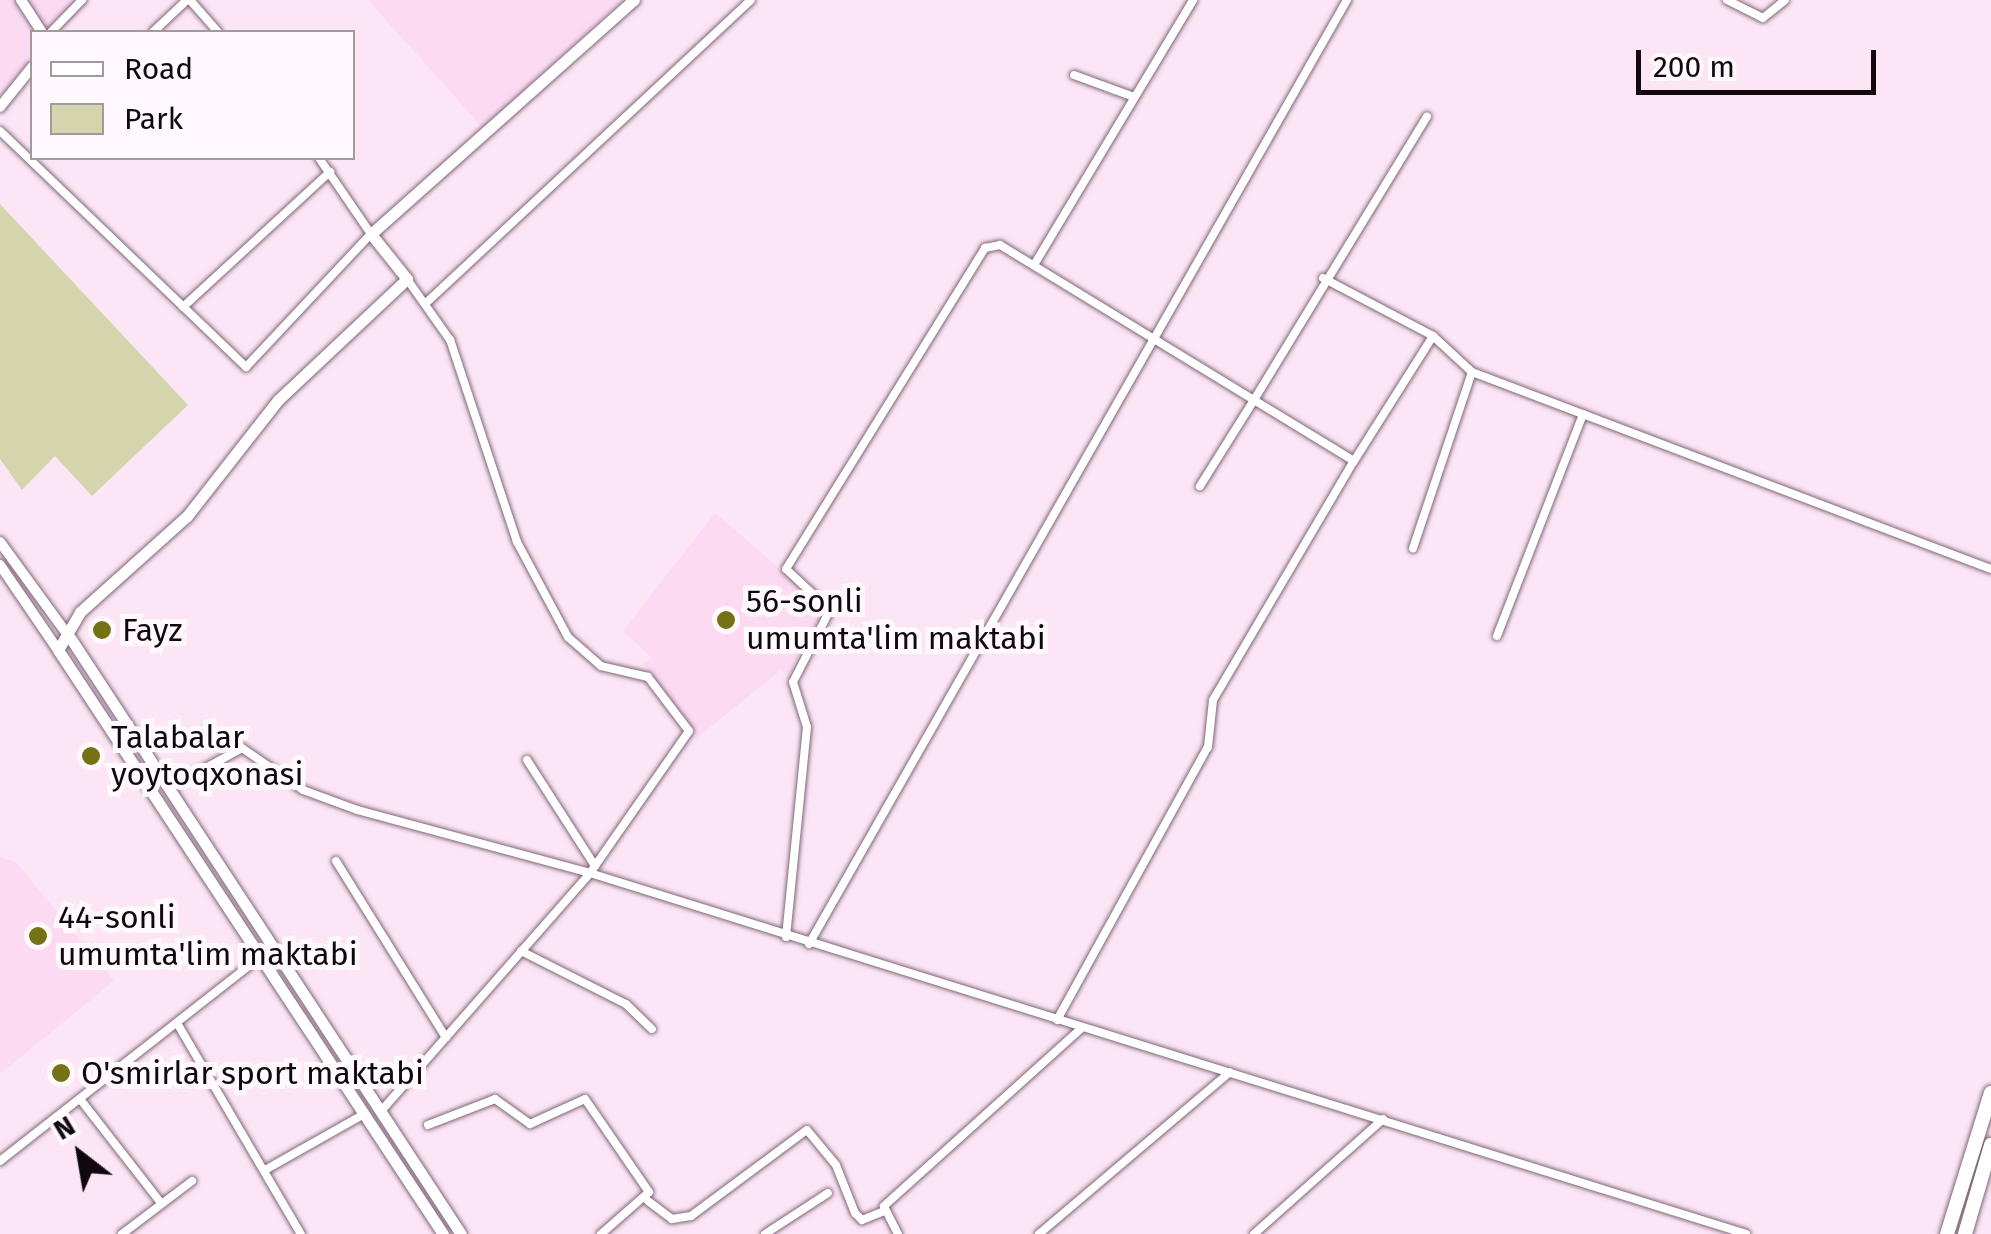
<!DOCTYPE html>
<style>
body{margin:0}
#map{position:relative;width:1991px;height:1234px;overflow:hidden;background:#fce6f6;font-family:"Fira Sans",sans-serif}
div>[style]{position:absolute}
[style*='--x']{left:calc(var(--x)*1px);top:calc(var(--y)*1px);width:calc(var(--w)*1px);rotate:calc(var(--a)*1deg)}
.built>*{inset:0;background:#fbdaf2}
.green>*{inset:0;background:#d4d5ad}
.roads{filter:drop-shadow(0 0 2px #7f6778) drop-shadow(0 0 2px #7f6778)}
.minor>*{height:8px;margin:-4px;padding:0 4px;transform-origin:4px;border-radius:4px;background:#fff}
.tertiary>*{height:10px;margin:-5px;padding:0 5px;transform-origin:5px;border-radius:5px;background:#fff}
.secondary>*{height:11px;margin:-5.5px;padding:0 5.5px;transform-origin:5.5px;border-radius:5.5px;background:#fff}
.trunk>*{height:14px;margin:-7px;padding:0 7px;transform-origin:7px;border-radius:7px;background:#fff}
.dots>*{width:28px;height:28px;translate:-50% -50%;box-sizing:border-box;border:5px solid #fff9fd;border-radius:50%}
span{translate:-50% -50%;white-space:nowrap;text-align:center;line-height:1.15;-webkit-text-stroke:10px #fff9fd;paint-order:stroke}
.poi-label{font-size:32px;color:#11080f}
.left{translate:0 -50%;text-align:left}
.legend{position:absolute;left:30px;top:30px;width:325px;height:130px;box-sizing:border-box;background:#fff9fd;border:2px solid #a0999e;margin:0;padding:12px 18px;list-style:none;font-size:30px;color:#11080f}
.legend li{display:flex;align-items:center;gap:20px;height:50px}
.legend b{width:50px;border:2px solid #a0999e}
.north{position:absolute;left:30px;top:1104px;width:100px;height:100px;-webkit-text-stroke:8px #fff9fd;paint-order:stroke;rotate:329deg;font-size:28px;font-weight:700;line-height:40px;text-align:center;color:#11080f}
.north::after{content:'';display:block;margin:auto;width:35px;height:45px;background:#11080f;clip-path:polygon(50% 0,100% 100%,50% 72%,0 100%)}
.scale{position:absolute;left:1636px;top:50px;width:240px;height:45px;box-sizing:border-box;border:5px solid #11080f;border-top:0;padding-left:12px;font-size:30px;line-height:35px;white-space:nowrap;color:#11080f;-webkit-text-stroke:8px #fff9fd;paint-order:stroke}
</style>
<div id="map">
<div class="built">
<div style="clip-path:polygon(0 0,90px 0,60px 32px,32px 32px,32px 62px,0 97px)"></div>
<div style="clip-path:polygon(368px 0,622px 0,483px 128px)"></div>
<div style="clip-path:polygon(715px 513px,825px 608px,787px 676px,781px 670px,698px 737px,643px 664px,652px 658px,623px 631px)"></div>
<div style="clip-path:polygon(0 857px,16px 862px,114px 981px,0 1074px)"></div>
</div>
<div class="green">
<div style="clip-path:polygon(0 204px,188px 405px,92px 496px,55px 456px,22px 490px,0 459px)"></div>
</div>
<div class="roads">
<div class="minor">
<div style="--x:190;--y:0;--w:43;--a:48.8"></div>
<div style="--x:1727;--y:0;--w:40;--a:26.6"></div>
<div style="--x:1763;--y:18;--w:28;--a:-39"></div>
<div style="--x:51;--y:32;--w:45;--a:-45.9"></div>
<div style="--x:153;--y:32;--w:47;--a:-43.3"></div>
<div style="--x:1074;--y:75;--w:64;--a:20.1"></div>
<div style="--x:0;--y:131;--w:341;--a:43.8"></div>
<div style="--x:246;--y:367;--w:183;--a:-46.8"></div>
<div style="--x:371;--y:234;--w:92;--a:-124.4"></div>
<div style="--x:1034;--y:265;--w:309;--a:-59"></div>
<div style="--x:1323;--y:278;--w:124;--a:27.8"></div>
<div style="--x:1433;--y:336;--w:53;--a:42.7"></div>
<div style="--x:1472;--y:372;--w:186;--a:108.5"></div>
<div style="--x:426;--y:303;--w:444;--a:-43"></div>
<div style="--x:183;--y:307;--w:200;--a:-42.6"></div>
<div style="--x:1472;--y:372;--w:555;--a:20.79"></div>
<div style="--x:1354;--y:461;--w:148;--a:-57.7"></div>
<div style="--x:1497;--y:636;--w:238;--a:-68.8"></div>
<div style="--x:527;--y:760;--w:126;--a:57.3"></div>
<div style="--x:169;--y:788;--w:83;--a:-28.7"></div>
<div style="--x:242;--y:748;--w:74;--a:34.5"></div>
<div style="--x:303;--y:790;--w:58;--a:20.3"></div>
<div style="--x:357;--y:810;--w:241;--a:15.1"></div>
<div style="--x:590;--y:873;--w:1211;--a:17.34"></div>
<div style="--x:336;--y:861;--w:208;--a:58.1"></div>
<div style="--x:786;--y:937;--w:211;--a:-84.3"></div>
<div style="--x:807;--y:727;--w:47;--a:-107.3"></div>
<div style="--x:793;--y:682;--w:81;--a:-62.8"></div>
<div style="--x:830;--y:610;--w:60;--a:-137"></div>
<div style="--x:786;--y:569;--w:378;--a:-58.2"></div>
<div style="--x:985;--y:248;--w:15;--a:-11"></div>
<div style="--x:1000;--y:245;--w:298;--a:31.4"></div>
<div style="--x:1254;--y:400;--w:102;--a:122.1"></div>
<div style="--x:809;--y:944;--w:1087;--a:-60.32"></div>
<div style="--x:521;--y:951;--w:118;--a:26.8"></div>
<div style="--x:626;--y:1004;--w:36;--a:44"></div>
<div style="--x:1057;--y:1020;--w:312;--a:-61.1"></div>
<div style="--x:1208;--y:747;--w:47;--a:-83.9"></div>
<div style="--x:1213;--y:700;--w:277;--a:-59.5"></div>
<div style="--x:1354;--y:461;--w:117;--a:-148.6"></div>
<div style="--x:1254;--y:400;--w:332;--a:-58.6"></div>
<div style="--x:177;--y:1023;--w:245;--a:59.6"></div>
<div style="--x:80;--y:1099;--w:132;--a:52.1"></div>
<div style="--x:382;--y:1110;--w:315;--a:-48.7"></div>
<div style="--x:590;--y:873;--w:173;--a:-55.1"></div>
<div style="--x:689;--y:731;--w:68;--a:-127.2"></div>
<div style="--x:648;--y:677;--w:48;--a:-166.8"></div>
<div style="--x:601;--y:666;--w:44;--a:-138.7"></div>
<div style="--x:568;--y:637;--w:108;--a:-118.2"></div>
<div style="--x:517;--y:542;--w:213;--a:-108.3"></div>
<div style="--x:450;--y:340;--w:75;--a:-125.2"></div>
<div style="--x:428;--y:1125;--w:72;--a:-21.2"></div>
<div style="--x:495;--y:1099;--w:43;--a:35.5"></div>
<div style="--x:530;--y:1124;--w:60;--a:-24.4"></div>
<div style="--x:585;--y:1099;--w:113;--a:55.5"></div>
<div style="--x:649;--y:1192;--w:64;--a:138.8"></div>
<div style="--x:0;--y:1161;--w:330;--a:-38.1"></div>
<div style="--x:265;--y:1170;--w:114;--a:-29.5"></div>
<div style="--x:648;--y:1201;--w:30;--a:37"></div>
<div style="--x:672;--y:1219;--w:19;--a:-9"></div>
<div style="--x:691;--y:1216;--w:144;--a:-36.6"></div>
<div style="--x:807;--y:1130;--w:45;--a:50.4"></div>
<div style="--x:836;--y:1165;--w:52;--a:68.4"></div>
<div style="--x:855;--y:1213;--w:10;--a:45"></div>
<div style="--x:862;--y:1220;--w:22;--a:-22"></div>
<div style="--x:122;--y:1234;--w:88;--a:-37.1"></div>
<div style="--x:765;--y:1234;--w:75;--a:-33.1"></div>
<div style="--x:898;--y:1234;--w:31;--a:-117"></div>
<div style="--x:884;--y:1206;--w:266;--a:-42"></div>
<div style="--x:1039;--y:1234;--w:250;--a:-40.3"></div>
<div style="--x:1254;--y:1234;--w:173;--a:-41.7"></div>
</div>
<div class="tertiary">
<div style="--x:21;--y:0;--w:38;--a:57"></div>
<div style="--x:0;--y:107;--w:51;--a:-51.3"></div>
<div style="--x:0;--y:542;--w:119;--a:53.9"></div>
<div style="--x:0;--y:565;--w:103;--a:55.7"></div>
</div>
<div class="secondary">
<div style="--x:71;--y:639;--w:711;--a:56.76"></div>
<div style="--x:443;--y:1234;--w:699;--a:-123.39"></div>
<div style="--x:58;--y:650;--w:44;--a:-59.9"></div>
<div style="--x:80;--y:612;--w:144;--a:-41.9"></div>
<div style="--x:187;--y:516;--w:147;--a:-51.9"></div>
<div style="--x:278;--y:400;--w:177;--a:-43.2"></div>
<div style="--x:407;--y:279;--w:58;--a:-128.7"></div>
<div style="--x:371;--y:234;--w:352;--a:-41.7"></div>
</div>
<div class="trunk">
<div style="--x:1947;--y:1234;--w:148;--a:-72.7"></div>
<div style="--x:1965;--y:1234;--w:93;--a:-73.7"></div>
</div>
</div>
<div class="dots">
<div style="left:726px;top:620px;background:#757216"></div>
<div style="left:102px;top:630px;background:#757216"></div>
<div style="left:91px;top:756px;background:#757216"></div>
<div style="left:38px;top:936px;background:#757216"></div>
<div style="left:61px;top:1073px;background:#757216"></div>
</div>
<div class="poi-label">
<span class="left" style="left:746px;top:620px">56-sonli<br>umumta'lim maktabi</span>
<span class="left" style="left:122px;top:630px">Fayz</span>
<span class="left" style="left:111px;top:756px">Talabalar<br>yoytoqxonasi</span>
<span class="left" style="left:58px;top:936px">44-sonli<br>umumta'lim maktabi</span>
<span class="left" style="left:81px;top:1073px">O'smirlar sport maktabi</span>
</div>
<ul class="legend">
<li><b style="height:12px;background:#fff"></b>Road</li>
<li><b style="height:28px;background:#d4d5ad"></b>Park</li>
</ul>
<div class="north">N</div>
<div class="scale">200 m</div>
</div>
